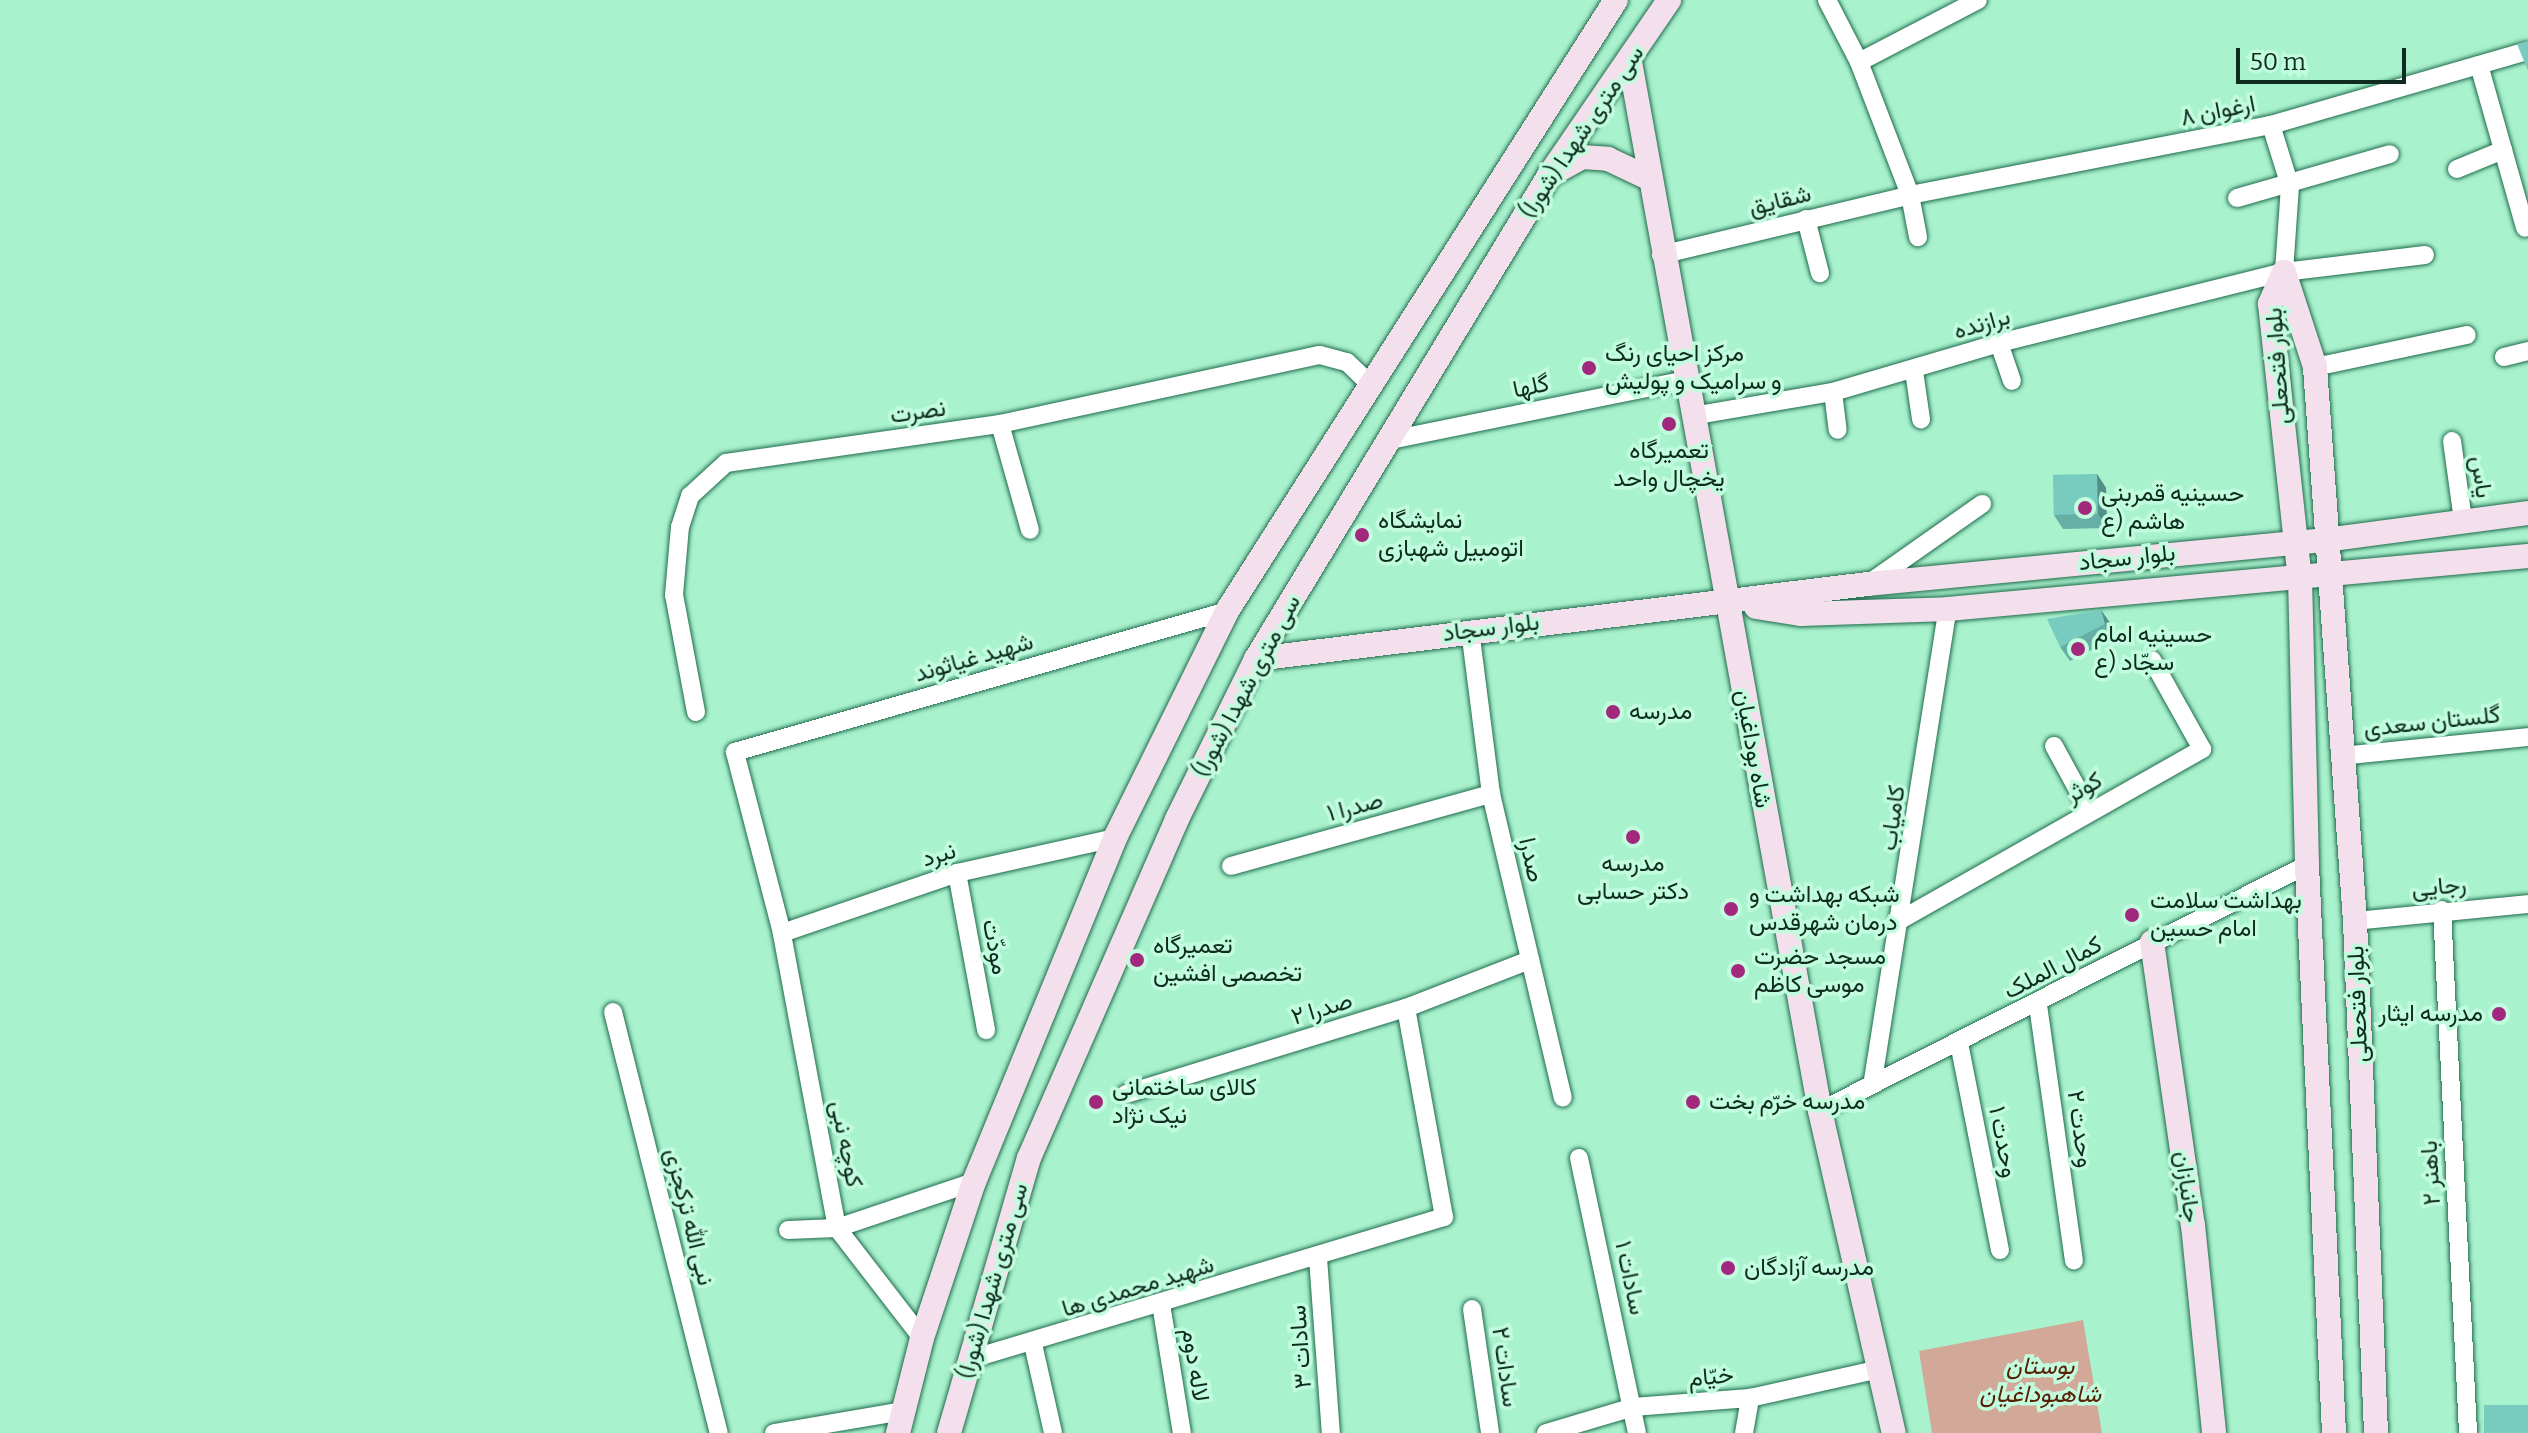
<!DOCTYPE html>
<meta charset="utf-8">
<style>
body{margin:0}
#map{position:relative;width:2528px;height:1433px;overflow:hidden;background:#a9f2ce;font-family:Bitter,Vazirmatn,serif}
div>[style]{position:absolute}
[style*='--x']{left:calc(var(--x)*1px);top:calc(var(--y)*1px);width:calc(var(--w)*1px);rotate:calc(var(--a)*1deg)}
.green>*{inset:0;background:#d2a999}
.roads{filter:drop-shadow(0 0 2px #1f6b4c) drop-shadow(0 0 2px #1f6b4c)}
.street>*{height:18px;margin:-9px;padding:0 9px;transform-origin:9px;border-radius:9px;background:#fff}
.secondary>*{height:24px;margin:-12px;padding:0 12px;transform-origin:12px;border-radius:12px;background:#f4e0ec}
.wall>*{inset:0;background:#66afa4}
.shaded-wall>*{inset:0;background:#538f86}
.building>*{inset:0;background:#77ccbf;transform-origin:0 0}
.dots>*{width:22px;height:22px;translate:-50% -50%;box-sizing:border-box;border:4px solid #c2fcdf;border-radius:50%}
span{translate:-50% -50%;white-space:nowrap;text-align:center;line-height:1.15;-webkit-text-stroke:7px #c2fcdf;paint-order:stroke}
.street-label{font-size:24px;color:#0e2c1f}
.poi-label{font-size:24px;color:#0e2c1f}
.left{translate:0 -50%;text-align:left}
.right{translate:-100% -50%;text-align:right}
.park-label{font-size:24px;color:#5a2004;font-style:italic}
.scale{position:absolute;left:2236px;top:48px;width:170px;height:36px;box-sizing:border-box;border:4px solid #0e2c1f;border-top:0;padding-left:10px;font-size:24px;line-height:28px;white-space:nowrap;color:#0e2c1f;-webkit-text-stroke:6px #c2fcdf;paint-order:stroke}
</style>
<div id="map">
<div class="green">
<div style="clip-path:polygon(2083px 1320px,2102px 1433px,1932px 1433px,1919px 1351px)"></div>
</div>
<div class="roads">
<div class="street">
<div style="--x:1827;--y:0;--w:70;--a:62.7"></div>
<div style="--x:1859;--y:62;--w:142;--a:69"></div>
<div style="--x:1910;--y:195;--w:43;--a:79.2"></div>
<div style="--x:1859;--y:62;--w:134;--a:-27.5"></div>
<div style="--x:2479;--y:65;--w:169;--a:74.2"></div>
<div style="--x:2271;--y:125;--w:64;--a:72.7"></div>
<div style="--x:2290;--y:186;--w:86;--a:94"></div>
<div style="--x:2457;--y:169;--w:50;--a:-22.4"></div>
<div style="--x:2237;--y:198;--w:159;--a:-16"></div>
<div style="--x:1806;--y:219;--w:56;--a:75.5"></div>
<div style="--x:1661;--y:255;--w:256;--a:-13.5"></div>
<div style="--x:1910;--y:195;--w:368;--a:-11"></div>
<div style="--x:2271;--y:125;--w:267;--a:-16.1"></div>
<div style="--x:1999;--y:343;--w:40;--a:71.1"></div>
<div style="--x:2504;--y:357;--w:25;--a:-14"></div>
<div style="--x:2315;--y:367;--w:155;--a:-11.9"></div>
<div style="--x:1914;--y:371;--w:49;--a:81.7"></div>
<div style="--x:1833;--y:392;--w:38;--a:83"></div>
<div style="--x:1692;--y:416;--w:143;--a:-9.7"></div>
<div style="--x:1833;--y:392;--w:173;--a:-16.4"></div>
<div style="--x:1999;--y:343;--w:294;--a:-14"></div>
<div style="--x:2284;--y:272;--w:142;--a:-6.9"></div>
<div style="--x:1000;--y:424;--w:110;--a:74.2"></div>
<div style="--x:1386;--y:441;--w:306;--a:-11.5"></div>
<div style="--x:2452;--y:441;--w:80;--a:82.1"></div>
<div style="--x:1871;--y:582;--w:136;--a:-35.1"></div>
<div style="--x:1470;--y:630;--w:165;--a:82.7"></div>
<div style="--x:1491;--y:794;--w:312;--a:76.7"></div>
<div style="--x:696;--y:712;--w:119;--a:-100.6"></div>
<div style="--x:674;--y:595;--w:68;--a:-85"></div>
<div style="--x:680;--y:527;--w:33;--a:-72"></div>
<div style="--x:690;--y:496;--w:49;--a:-42.5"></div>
<div style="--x:726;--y:463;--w:277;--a:-8.1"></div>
<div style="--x:1000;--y:424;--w:327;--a:-12.2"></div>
<div style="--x:1320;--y:355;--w:28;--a:15"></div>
<div style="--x:1347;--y:362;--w:32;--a:44"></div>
<div style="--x:2054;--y:746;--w:75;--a:61.4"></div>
<div style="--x:2341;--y:756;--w:188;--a:-5.8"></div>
<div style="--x:1231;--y:866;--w:270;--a:-15.5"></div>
<div style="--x:957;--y:873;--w:160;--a:79.5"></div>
<div style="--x:2442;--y:910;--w:524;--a:87.15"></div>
<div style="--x:1902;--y:919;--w:345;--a:-29.5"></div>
<div style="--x:2202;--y:749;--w:102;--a:-119.3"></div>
<div style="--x:2355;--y:921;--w:174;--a:-5.6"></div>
<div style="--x:782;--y:933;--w:185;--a:-18.9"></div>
<div style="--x:957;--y:873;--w:162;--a:-12.5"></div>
<div style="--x:2038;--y:1005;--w:258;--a:82"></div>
<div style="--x:613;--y:1012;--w:434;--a:75.9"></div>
<div style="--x:1959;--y:1043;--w:211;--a:78.8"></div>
<div style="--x:1873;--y:1080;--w:477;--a:-81"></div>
<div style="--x:1126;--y:1094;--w:293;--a:-17.1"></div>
<div style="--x:1406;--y:1008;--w:133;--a:-21.2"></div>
<div style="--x:1820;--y:1111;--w:546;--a:-26.8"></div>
<div style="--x:1579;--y:1158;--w:281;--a:78.1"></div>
<div style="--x:788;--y:1230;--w:49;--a:-2.3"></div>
<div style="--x:837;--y:1228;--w:145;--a:-18.6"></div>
<div style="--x:1318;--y:1258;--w:175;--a:85.8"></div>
<div style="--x:1161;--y:1304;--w:131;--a:80.8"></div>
<div style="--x:1472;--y:1309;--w:125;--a:81.7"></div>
<div style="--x:922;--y:1338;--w:139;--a:-127.7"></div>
<div style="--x:837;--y:1228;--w:300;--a:-100.6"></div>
<div style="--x:782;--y:933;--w:187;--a:-104.6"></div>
<div style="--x:735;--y:752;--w:512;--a:-15.99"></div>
<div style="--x:1033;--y:1344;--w:91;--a:77.3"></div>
<div style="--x:971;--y:1359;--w:494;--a:-16.7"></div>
<div style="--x:1444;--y:1217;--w:212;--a:-100.3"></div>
<div style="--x:774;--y:1433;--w:132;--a:-9.6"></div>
<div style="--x:1546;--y:1433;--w:91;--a:-16.6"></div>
<div style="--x:1633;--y:1407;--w:117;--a:-4.4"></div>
<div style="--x:1750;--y:1398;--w:133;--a:-12.6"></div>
<div style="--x:1744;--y:1433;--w:36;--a:-80"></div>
</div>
<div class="secondary">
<div style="--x:1630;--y:62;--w:1066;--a:79.73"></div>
<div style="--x:1820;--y:1111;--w:330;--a:77.1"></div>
<div style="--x:1557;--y:171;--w:29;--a:-29"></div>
<div style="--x:1582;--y:157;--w:26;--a:4"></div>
<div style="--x:1608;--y:159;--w:42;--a:25.3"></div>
<div style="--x:2284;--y:272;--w:100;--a:71.9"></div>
<div style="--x:2315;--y:367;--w:555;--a:85.87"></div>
<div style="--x:2355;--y:921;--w:512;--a:87.65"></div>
<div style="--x:2284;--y:272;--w:35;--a:114"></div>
<div style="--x:2270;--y:304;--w:276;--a:83.8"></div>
<div style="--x:2300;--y:578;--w:287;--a:88.6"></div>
<div style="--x:2307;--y:865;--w:569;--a:87.28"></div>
<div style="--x:1756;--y:607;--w:46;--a:8.8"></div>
<div style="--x:1801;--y:614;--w:147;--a:-1.9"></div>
<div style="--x:1948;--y:609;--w:582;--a:-5.22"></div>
<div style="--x:1256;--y:659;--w:617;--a:-6.99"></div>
<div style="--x:1868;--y:584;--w:459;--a:-5.5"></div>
<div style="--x:2325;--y:540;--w:205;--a:-7.6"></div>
<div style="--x:2152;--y:942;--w:286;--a:81.8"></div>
<div style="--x:2193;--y:1225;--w:209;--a:84.2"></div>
<div style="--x:898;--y:1433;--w:98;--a:-75.8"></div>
<div style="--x:922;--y:1338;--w:164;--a:-71.6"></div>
<div style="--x:974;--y:1182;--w:372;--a:-67.7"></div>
<div style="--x:1115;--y:838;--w:253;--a:-63.7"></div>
<div style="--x:1227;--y:611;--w:724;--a:-57.52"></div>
<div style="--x:949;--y:1433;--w:286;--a:-73.8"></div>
<div style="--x:1029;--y:1158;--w:370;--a:-66.4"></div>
<div style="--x:1177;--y:819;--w:178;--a:-63.7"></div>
<div style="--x:1256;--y:659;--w:567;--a:-58.78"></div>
<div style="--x:1550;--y:174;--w:211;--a:-55.6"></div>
</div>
</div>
<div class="wall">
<div style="clip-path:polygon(2097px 474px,2106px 488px,2107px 528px,2063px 529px,2054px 515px)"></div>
<div style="clip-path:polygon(2101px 610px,2110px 623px,2114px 638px,2070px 661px,2060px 647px)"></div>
</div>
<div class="shaded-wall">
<div style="clip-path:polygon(2097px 474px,2106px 488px,2107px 528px,2098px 514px)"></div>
<div style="clip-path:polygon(2101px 610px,2110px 623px,2114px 638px,2105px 624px)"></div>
</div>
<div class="building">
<div style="clip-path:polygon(2528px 41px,2528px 71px,2517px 44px)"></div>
<div style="left:2097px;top:474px;width:40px;height:44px;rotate:89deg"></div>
<div style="clip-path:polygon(2101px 610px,2105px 624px,2060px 647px,2047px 619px)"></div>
<div style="left:2528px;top:1405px;width:28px;height:44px;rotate:90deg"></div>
</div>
<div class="dots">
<div style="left:1589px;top:368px;background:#a2287e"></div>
<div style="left:1669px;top:424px;background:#a2287e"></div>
<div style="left:2085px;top:508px;background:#a2287e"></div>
<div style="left:1362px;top:535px;background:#a2287e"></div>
<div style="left:2078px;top:649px;background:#a2287e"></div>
<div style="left:1613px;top:712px;background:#a2287e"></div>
<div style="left:1633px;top:837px;background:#a2287e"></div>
<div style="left:1731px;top:909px;background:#a2287e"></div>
<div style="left:2132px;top:915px;background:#a2287e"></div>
<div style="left:1137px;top:960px;background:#a2287e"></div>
<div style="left:1738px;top:971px;background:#a2287e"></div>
<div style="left:2499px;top:1014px;background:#a2287e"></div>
<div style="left:1096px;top:1102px;background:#a2287e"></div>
<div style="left:1693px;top:1102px;background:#a2287e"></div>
<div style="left:1728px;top:1268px;background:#a2287e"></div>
</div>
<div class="street-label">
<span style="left:2218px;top:111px;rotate:-11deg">ارغوان ۸</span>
<span style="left:1582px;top:132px;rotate:-56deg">سی متری شهدا (شورا)</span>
<span style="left:1780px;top:201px;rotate:-14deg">شقایق</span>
<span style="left:1982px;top:324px;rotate:-16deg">برازنده</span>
<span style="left:2278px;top:366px;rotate:-94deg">بلوار فتحعلی</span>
<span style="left:1531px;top:387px;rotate:-12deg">گلها</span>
<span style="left:918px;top:412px;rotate:-8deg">نصرت</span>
<span style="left:2481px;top:477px;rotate:82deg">یاس</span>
<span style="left:2127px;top:558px;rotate:-6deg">بلوار سجاد</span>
<span style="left:1491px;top:628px;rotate:-7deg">بلوار سجاد</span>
<span style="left:974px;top:658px;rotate:-16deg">شهید غیاثوند</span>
<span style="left:1247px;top:686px;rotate:-62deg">سی متری شهدا (شورا)</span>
<span style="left:2432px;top:722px;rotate:-6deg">گلستان سعدی</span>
<span style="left:1753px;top:749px;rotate:80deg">شاه بوداغیان</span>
<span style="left:2084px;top:788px;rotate:-30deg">کوثر</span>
<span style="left:1355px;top:807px;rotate:-15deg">صدرا ۱</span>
<span style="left:1893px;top:818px;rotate:-82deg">کامیاب</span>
<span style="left:939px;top:855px;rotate:-17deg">نبرد</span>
<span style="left:1531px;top:860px;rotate:77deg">صدرا</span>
<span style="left:2439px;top:887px;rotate:-5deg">رجایی</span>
<span style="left:995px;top:947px;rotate:79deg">مودّت</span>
<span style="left:2053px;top:968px;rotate:-28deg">کمال الملک</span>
<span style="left:2358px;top:1004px;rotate:-92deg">بلوار فتحعلی</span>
<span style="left:1322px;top:1009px;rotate:-17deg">صدرا ۲</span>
<span style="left:2080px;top:1129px;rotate:82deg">وحدت ۲</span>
<span style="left:2003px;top:1142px;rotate:79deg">وحدت ۱</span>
<span style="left:846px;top:1144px;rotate:79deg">کوچه نبی</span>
<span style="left:2431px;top:1173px;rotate:-93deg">باهنر ۲</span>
<span style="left:2187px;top:1187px;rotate:82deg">جانبازان</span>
<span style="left:689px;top:1217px;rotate:76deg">نبی الله ترکجزی</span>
<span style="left:1630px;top:1278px;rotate:78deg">سادات ۱</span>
<span style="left:993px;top:1281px;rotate:-74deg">سی متری شهدا (شورا)</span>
<span style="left:1138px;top:1287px;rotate:-17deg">شهید محمدی ها</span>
<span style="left:1301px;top:1347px;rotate:-94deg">سادات ۳</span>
<span style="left:1195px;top:1365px;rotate:81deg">لاله دوم</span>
<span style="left:1505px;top:1367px;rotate:82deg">سادات ۲</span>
<span style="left:1711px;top:1377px;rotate:-5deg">خیّام</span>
</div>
<div class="poi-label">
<span class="left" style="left:1605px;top:368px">مرکز احیای رنگ<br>و سرامیک و پولیش</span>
<span style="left:1669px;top:465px">تعمیرگاه<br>یخچال واحد</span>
<span class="left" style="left:2101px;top:508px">حسینیه قمربنی<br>هاشم (ع</span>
<span class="left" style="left:1378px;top:535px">نمایشگاه<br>اتومبیل شهبازی</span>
<span class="left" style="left:2094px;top:649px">حسینیه امام<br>سجّاد (ع</span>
<span class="left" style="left:1629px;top:712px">مدرسه</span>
<span style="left:1633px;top:878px">مدرسه<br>دکتر حسابی</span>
<span class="left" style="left:1749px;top:909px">شبکه بهداشت و<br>درمان شهرقدس</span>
<span class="left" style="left:2150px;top:915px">بهداشت سلامت<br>امام حسین</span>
<span class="left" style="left:1153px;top:960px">تعمیرگاه<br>تخصصی افشین</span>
<span class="left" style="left:1754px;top:971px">مسجد حضرت<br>موسی کاظم</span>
<span class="right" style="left:2483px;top:1014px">مدرسه ایثار</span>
<span class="left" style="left:1112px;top:1102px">کالای ساختمانی<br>نیک نژاد</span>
<span class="left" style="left:1709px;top:1102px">مدرسه خرّم بخت</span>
<span class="left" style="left:1744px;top:1268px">مدرسه آزادگان</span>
</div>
<div class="park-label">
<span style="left:2040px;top:1381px">بوستان<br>شاهبوداغیان</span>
</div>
<div class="scale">50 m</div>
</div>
